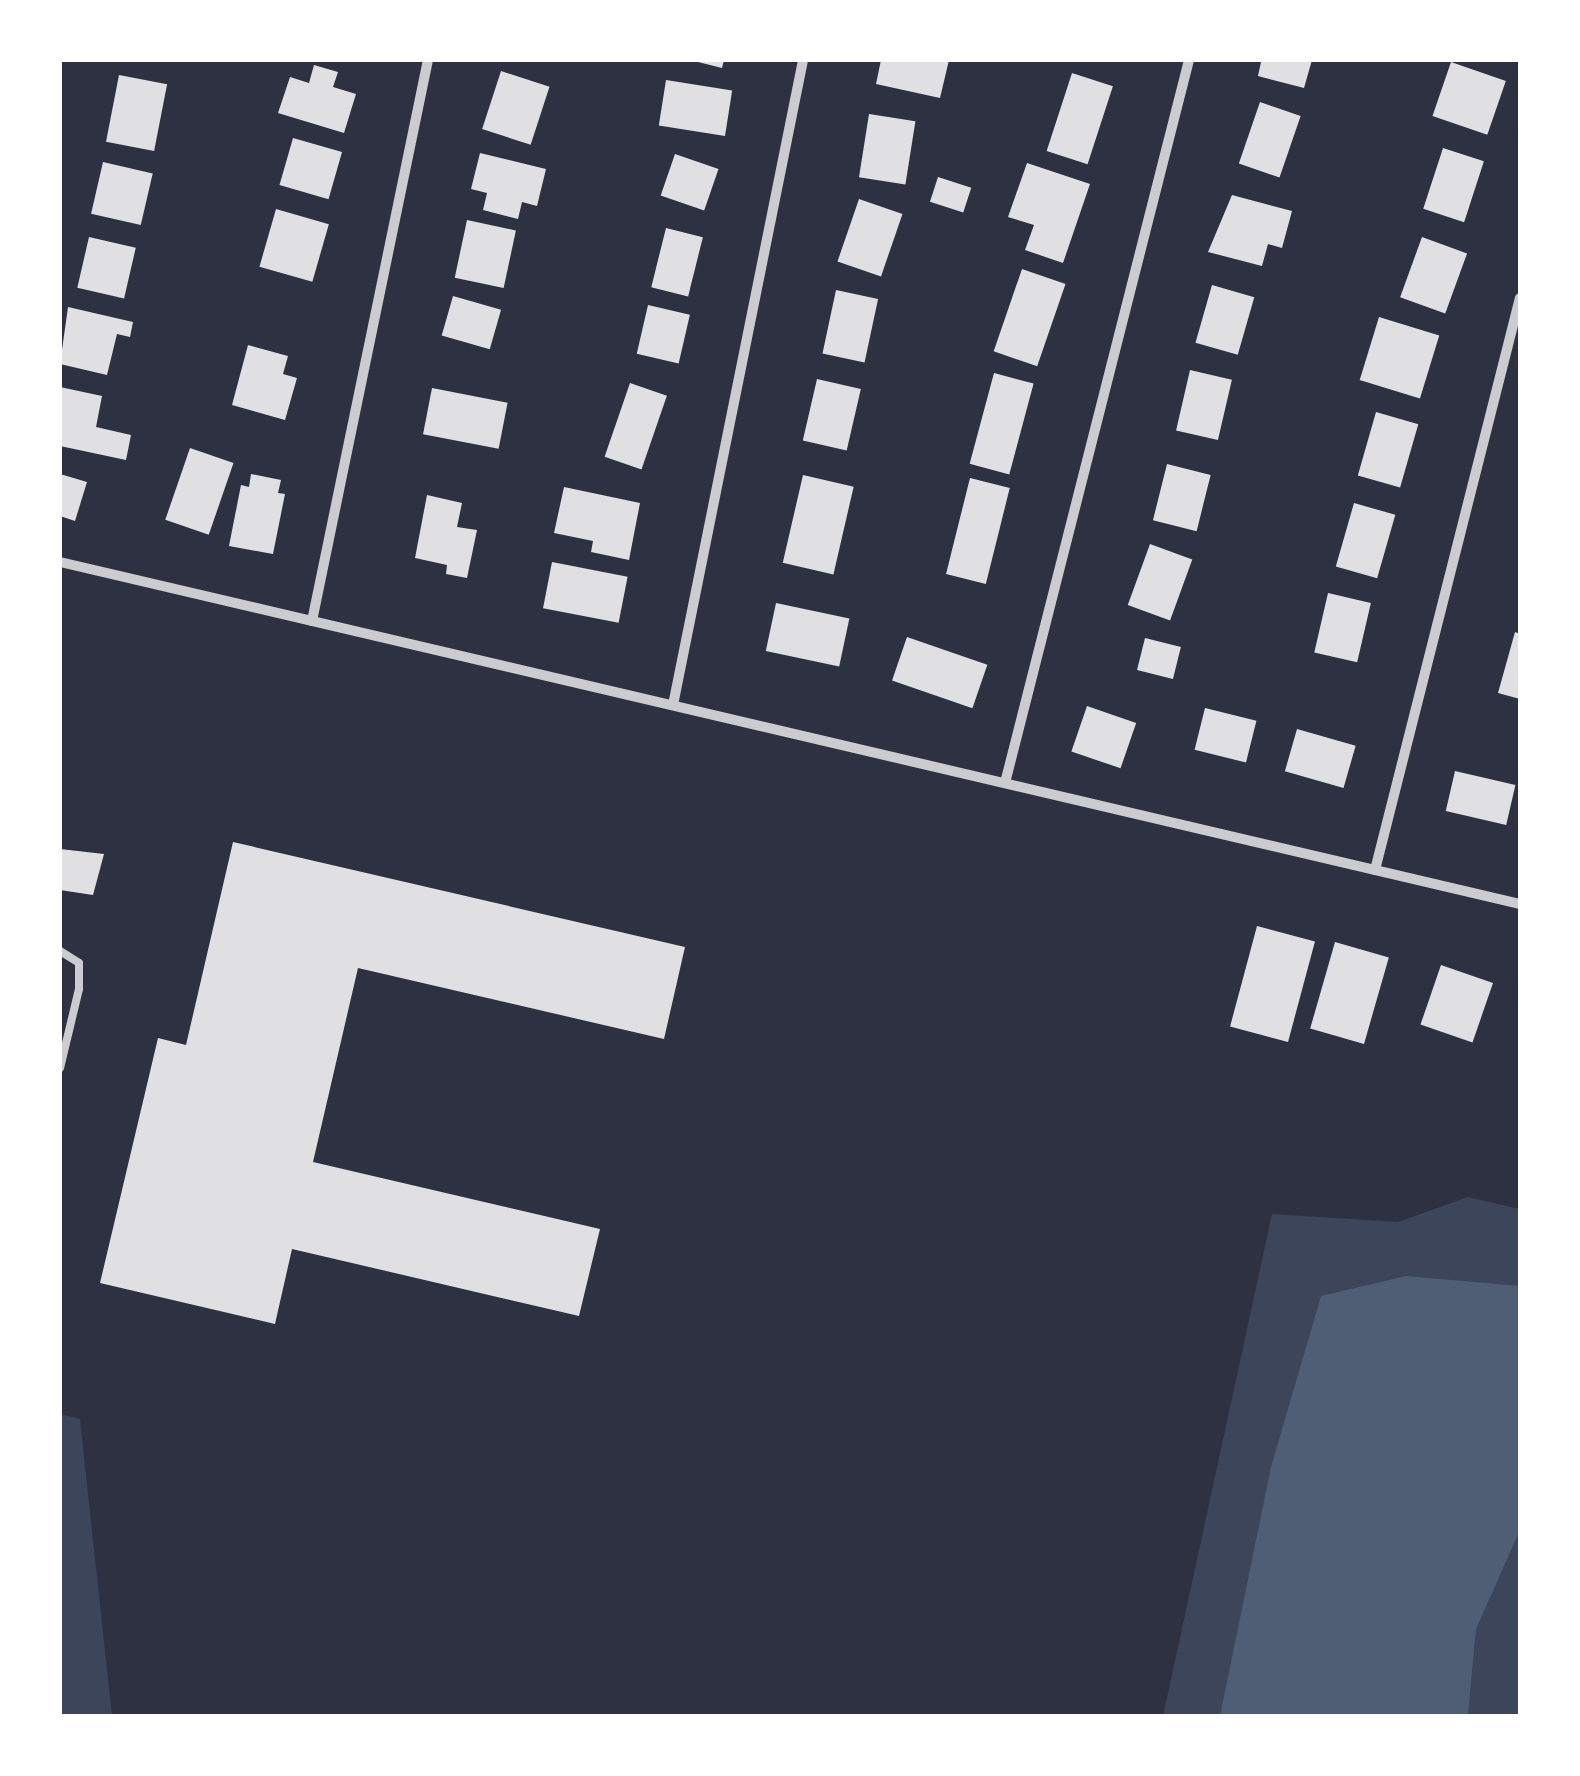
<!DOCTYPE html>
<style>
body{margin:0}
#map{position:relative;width:1580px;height:1776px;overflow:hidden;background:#2d3142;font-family:Cabin,sans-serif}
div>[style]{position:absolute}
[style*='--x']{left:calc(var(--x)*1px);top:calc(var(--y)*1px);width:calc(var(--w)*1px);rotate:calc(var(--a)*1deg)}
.green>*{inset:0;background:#3c4559}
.water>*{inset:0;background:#4f5d75}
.building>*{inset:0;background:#e0e0e3;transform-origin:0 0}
.service>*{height:8px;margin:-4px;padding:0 4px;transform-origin:4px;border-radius:4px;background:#caccd0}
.minor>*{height:10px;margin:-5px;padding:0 5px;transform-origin:5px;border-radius:5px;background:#caccd0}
span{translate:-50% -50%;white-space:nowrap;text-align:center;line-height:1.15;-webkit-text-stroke:8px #fff;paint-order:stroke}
.frame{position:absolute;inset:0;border:62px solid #fff;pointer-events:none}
</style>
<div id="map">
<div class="green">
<div style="clip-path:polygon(1468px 1197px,1520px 1209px,1520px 1716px,1163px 1716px,1272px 1214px,1398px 1222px)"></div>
<div style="clip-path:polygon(60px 1414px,80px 1419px,112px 1716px,60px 1716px)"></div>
</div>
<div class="water">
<div style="clip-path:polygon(1406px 1276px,1520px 1286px,1520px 1530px,1476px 1629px,1468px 1714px,1220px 1716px,1271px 1467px,1321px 1296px)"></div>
</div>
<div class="building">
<div style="clip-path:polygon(690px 60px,724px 60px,722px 68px)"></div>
<div style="clip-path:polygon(881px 60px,949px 60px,940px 98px,876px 84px)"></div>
<div style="clip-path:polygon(1312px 60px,1304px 88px,1258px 76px,1261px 62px)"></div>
<div style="left:1451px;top:62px;width:58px;height:57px;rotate:19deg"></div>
<div style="clip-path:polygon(314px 65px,338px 72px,333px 87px,356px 94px,344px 133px,278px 113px,290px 77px,309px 83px)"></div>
<div style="left:501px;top:71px;width:51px;height:61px;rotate:18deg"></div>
<div style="left:1072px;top:73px;width:43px;height:82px;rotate:18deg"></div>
<div style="left:119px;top:75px;width:49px;height:68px;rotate:11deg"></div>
<div style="left:666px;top:80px;width:67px;height:46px;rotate:9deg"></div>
<div style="left:1260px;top:102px;width:43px;height:65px;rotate:19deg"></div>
<div style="left:869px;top:114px;width:47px;height:64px;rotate:9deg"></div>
<div style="left:293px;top:138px;width:51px;height:49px;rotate:16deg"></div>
<div style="left:1443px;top:148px;width:43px;height:64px;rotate:18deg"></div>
<div style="clip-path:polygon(480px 153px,546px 169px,537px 206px,522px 202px,518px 219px,483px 210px,487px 193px,471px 189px)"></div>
<div style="left:675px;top:154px;width:46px;height:44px;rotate:19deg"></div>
<div style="left:103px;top:162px;width:51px;height:53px;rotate:13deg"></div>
<div style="clip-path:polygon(1027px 163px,1090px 184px,1063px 263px,1025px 250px,1034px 225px,1008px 217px)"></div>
<div style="left:938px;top:177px;width:35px;height:26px;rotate:18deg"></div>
<div style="clip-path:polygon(1232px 195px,1292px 211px,1282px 248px,1268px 244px,1262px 266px,1208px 252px)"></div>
<div style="left:859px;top:199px;width:46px;height:66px;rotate:19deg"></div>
<div style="left:276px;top:209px;width:55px;height:60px;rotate:16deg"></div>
<div style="left:467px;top:220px;width:50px;height:59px;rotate:12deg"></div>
<div style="left:666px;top:228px;width:38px;height:61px;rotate:14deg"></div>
<div style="left:89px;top:237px;width:48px;height:52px;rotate:13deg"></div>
<div style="left:1422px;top:237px;width:48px;height:64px;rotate:20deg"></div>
<div style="left:1022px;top:269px;width:46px;height:87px;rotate:19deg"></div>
<div style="left:1212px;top:285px;width:44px;height:60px;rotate:16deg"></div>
<div style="left:836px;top:290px;width:43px;height:65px;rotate:12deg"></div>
<div style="left:453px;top:296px;width:50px;height:41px;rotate:16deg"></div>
<div style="left:648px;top:305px;width:43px;height:50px;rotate:13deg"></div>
<div style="clip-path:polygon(68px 307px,133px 322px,130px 337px,117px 334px,107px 375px,60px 364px)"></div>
<div style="left:1379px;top:317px;width:63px;height:66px;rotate:17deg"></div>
<div style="clip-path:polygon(248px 345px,288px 356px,283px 374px,297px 378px,285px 420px,232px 405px)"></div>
<div style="left:1190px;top:370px;width:43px;height:62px;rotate:13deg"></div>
<div style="left:994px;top:373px;width:41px;height:94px;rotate:15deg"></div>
<div style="left:817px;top:379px;width:45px;height:63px;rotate:13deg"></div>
<div style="left:630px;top:383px;width:39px;height:78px;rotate:19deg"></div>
<div style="clip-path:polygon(60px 387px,102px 396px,96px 427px,131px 435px,126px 460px,60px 446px)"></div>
<div style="left:432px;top:388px;width:77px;height:47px;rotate:11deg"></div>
<div style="left:1376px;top:412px;width:44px;height:66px;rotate:16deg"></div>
<div style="left:190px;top:448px;width:46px;height:76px;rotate:19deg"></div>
<div style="left:1167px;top:464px;width:45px;height:58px;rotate:14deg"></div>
<div style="clip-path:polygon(60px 474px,87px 482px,75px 521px,60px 516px)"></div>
<div style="clip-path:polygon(251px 474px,281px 480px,278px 493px,285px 494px,273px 554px,229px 546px,241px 485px,249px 487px)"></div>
<div style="left:803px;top:475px;width:52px;height:90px;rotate:13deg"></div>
<div style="left:970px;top:478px;width:41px;height:99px;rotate:14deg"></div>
<div style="clip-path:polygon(564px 487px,640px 503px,629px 560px,591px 552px,593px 541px,554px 533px)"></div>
<div style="clip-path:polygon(427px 495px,462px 503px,457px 527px,477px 530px,467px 578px,446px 574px,447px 565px,415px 558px)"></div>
<div style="left:1354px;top:503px;width:43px;height:66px;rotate:16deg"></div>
<div style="left:1150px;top:544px;width:45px;height:65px;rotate:20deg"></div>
<div style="left:552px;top:562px;width:77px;height:47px;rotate:11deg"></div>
<div style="left:1328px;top:593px;width:44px;height:61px;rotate:13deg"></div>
<div style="left:776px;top:603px;width:75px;height:49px;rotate:12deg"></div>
<div style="clip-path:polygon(1515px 632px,1520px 634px,1520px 699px,1498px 693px)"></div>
<div style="left:907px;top:637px;width:85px;height:46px;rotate:19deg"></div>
<div style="left:1145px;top:638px;width:37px;height:33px;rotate:14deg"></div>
<div style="left:1087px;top:706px;width:52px;height:48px;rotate:19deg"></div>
<div style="left:1205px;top:708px;width:53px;height:43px;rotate:14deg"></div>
<div style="left:1297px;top:729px;width:61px;height:44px;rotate:16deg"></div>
<div style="left:1455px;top:771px;width:62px;height:41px;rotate:13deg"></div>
<div style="clip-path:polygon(233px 842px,685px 947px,664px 1039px,358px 968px,313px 1162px,600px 1229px,579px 1316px,292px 1249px,275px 1324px,100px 1283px,158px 1038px,186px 1045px)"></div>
<div style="clip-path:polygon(60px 849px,104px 854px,93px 895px,60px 890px)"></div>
<div style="left:1257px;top:926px;width:60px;height:104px;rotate:15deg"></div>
<div style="left:1335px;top:942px;width:56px;height:90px;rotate:16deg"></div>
<div style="left:1441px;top:965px;width:55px;height:63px;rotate:19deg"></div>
</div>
<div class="service">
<div style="--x:60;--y:951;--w:22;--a:32"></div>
<div style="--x:79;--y:963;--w:26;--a:90"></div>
<div style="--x:79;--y:989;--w:81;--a:103.5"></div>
</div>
<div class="minor">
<div style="--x:60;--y:562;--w:1500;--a:13.18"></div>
<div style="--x:312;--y:621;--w:573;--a:-78.32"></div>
<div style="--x:673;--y:705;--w:658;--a:-78.6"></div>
<div style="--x:1005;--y:783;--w:746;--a:-75.72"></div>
<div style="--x:1375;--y:870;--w:590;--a:-75.78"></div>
</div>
<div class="frame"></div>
</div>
